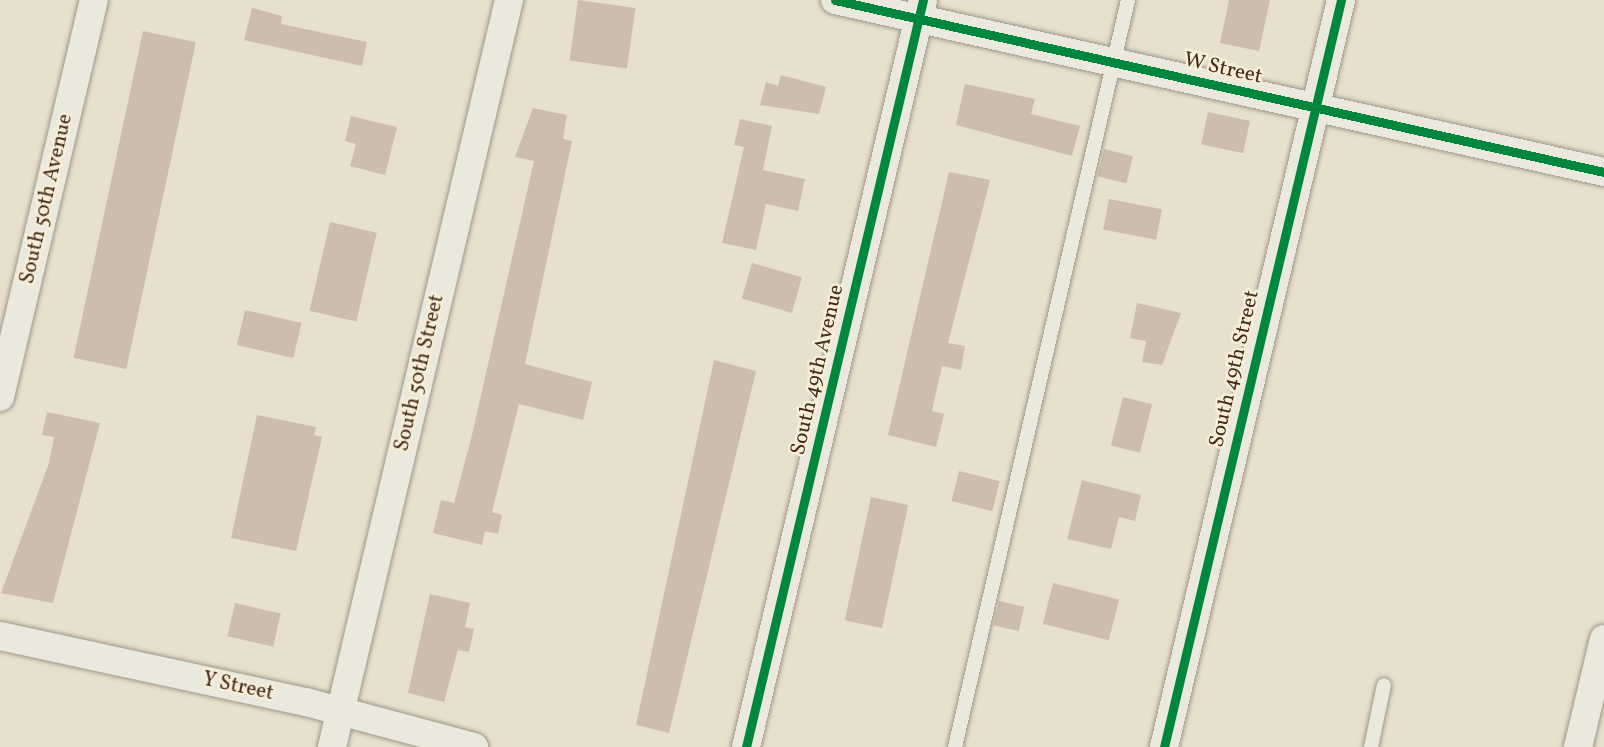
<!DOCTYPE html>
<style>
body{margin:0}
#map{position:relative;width:1604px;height:747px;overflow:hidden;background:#e7e0cc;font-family:Vollkorn,serif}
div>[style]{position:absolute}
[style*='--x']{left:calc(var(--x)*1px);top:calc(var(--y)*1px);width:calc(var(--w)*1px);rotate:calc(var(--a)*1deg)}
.building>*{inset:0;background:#ccbdae;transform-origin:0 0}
.roads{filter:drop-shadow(0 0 2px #9e978a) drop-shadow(0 0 2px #9e978a)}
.lane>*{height:14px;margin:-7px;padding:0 7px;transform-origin:7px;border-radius:7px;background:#ebe8de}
.street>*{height:28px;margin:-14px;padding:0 14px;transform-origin:14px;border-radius:14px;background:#ebe8de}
.cycleway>*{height:9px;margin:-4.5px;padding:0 4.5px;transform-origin:4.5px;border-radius:4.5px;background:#00873e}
span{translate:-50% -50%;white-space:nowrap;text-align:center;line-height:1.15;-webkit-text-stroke:5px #f7eed6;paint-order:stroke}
.street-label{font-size:21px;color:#442b1f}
</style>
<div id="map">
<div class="building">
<div style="left:578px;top:0;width:58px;height:61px;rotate:8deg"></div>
<div style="clip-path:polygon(1229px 0,1270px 0,1259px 51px,1220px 43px)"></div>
<div style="clip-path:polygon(252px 8px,282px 16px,281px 24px,367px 42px,362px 66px,244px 40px)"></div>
<div style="left:143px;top:31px;width:54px;height:334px;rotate:12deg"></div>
<div style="clip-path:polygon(781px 75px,826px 87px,819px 114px,760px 105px,766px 82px,778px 86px)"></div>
<div style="clip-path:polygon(965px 84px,1035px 99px,1031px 114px,1080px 126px,1072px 156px,956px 125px)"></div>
<div style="clip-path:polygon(533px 108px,567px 115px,563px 139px,572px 141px,525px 364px,592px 382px,583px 420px,519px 404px,492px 512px,502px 515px,498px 534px,485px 531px,482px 545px,433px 533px,441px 500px,454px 503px,472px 435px,534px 161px,515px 157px)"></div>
<div style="left:1208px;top:112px;width:43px;height:33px;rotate:12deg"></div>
<div style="clip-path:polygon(351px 116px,397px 127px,385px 175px,350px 166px,356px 144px,345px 141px)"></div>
<div style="clip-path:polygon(740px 119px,772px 126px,763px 170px,805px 179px,798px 211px,766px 204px,756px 250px,722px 243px,744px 147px,734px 145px)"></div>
<div style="left:1104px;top:149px;width:30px;height:28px;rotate:14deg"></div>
<div style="clip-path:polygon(949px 172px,990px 180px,948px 343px,965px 346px,961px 370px,942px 366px,932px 411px,944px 414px,936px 447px,888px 435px)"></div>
<div style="left:1109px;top:199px;width:54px;height:31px;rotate:11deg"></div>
<div style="left:330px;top:222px;width:48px;height:91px;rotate:13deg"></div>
<div style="left:752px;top:263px;width:52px;height:37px;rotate:16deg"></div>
<div style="clip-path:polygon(1137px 303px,1181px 313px,1162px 365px,1142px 362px,1146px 341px,1130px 338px)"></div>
<div style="left:245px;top:310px;width:58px;height:36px;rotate:13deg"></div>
<div style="clip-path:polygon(714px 360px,756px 371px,669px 733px,636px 725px)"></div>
<div style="left:1123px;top:397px;width:30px;height:50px;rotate:14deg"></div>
<div style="clip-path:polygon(47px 412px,100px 423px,53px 603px,1px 593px,49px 463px,54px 437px,42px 435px)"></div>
<div style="clip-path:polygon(257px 415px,316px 427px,314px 435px,322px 437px,296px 551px,231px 538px)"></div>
<div style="left:959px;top:471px;width:42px;height:31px;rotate:14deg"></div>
<div style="clip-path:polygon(1082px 480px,1141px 495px,1135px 521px,1119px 517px,1111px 549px,1067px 539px)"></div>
<div style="left:871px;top:497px;width:38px;height:126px;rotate:12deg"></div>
<div style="left:1053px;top:583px;width:68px;height:42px;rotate:14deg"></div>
<div style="clip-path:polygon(430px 594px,470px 603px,465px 627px,474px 629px,469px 652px,458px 650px,444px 702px,408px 693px)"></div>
<div style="left:999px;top:601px;width:26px;height:25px;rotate:13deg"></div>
<div style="left:235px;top:603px;width:47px;height:34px;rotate:13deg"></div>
</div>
<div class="roads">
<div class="lane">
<div style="--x:955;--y:747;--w:767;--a:-76.96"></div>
<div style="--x:1371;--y:747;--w:63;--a:-78.2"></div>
</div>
<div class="street">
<div style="--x:835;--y:0;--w:788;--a:12.61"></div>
<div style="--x:0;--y:397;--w:408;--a:-76.7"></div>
<div style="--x:0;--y:636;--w:313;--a:12.2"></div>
<div style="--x:306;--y:702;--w:174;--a:15"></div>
<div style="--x:332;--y:747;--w:768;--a:-76.67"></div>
<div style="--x:746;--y:747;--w:768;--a:-76.67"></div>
<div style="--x:1164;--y:747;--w:768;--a:-76.67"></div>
<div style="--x:1578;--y:747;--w:111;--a:-76.5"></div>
</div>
</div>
<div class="cycleway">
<div style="--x:835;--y:0;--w:788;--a:12.61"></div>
<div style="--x:746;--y:747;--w:768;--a:-76.67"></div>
<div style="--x:1164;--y:747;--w:768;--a:-76.67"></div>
</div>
<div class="street-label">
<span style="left:1223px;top:69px;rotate:13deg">W Street</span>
<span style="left:47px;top:199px;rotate:-77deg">South 50th Avenue</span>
<span style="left:1235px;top:369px;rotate:-77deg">South 49th Street</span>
<span style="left:818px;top:370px;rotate:-77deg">South 49th Avenue</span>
<span style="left:420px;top:373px;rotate:-77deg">South 50th Street</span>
<span style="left:238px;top:687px;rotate:12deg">Y Street</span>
</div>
</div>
